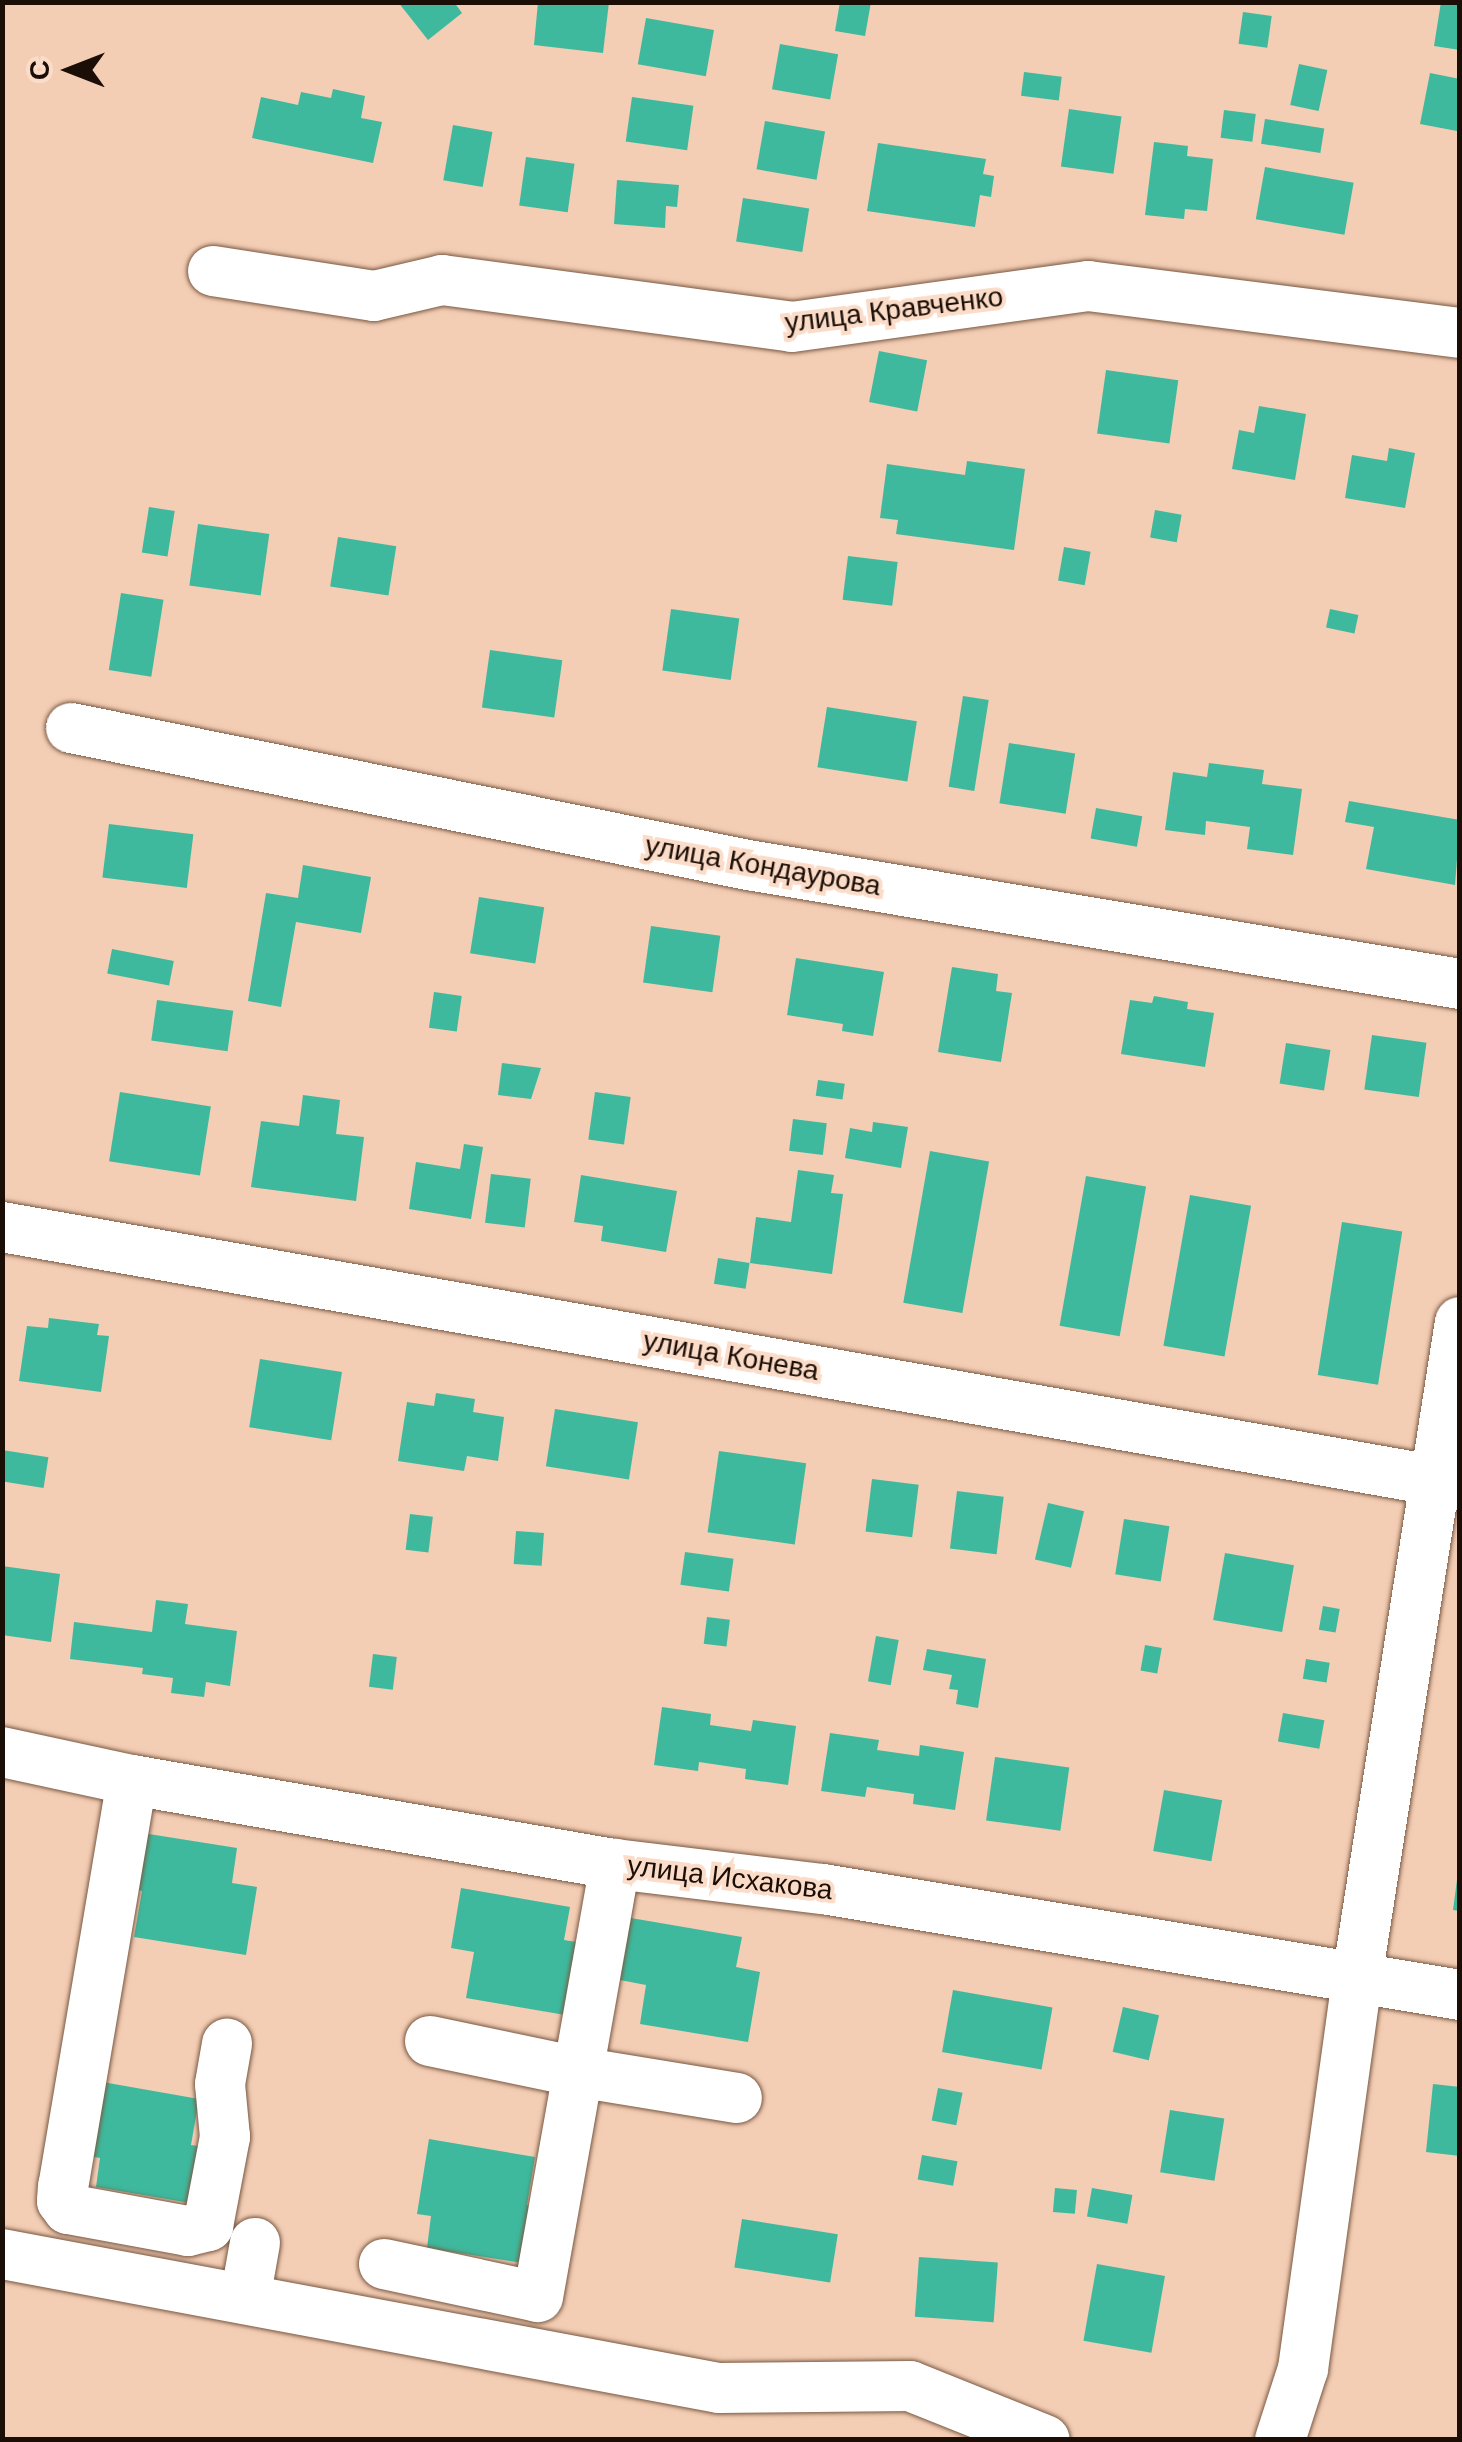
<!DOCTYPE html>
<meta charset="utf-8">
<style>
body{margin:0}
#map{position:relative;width:1462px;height:2442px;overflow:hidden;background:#f3cdb4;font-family:Arial,sans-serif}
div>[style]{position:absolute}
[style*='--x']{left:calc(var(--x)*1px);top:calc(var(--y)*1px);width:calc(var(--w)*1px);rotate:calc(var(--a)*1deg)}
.building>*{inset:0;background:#3eb99d;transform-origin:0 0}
.roads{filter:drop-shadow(0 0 2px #795842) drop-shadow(0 0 2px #795842)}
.minor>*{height:50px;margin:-25px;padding:0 25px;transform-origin:25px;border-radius:25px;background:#fff}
span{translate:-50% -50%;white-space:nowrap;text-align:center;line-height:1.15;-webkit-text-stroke:8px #fbdcc8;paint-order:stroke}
.street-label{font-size:28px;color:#1b0e06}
.frame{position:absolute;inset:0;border:5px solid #1b0e06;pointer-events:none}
.north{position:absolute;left:20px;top:20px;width:100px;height:100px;-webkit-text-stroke:8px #fbdcc8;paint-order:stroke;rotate:270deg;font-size:28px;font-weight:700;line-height:40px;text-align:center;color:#1b0e06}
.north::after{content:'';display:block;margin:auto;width:35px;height:45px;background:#1b0e06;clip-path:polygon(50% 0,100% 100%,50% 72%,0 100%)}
</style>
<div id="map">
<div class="building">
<div style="clip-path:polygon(398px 2px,454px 2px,462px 13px,428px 40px)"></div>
<div style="clip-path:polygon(538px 2px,609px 2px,603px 53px,534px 45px)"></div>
<div style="clip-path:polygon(840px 2px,871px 2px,865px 36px,835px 31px)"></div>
<div style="clip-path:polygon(1441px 2px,1460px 2px,1460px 50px,1434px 46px)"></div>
<div style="left:1243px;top:12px;width:29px;height:32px;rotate:8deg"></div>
<div style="left:646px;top:18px;width:69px;height:47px;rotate:10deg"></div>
<div style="left:780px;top:44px;width:59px;height:46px;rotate:10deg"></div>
<div style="left:1299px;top:64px;width:29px;height:42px;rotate:12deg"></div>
<div style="left:1024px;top:72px;width:38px;height:24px;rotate:7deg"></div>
<div style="clip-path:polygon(1430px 73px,1460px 79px,1457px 131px,1420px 124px)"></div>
<div style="clip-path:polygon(333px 89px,365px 96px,361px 118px,382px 122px,373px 163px,252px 138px,261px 97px,298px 105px,301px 92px,331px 98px)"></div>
<div style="left:632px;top:97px;width:62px;height:45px;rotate:8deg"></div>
<div style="left:1069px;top:109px;width:53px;height:58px;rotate:8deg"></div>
<div style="left:1224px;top:110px;width:32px;height:28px;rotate:7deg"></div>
<div style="left:1265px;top:119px;width:60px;height:25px;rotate:9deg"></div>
<div style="left:765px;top:121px;width:61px;height:49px;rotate:10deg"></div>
<div style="left:453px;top:125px;width:40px;height:56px;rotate:10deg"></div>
<div style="clip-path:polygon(1154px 142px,1188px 146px,1187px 156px,1213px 159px,1207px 211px,1185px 209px,1184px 219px,1145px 215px)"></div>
<div style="clip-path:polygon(878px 143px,986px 159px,983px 174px,994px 176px,991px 197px,980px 195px,975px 227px,867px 211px)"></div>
<div style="left:526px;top:157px;width:49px;height:49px;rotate:8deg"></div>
<div style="left:1265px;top:167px;width:90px;height:53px;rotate:10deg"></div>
<div style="clip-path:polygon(617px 180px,679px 185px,677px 207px,666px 206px,665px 228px,614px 224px)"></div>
<div style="left:743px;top:198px;width:67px;height:44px;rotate:9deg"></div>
<div style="left:879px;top:351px;width:49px;height:52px;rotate:11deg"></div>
<div style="left:1106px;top:370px;width:73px;height:64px;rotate:8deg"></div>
<div style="clip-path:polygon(1259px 406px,1306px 414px,1295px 480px,1232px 469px,1239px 430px,1254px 433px)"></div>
<div style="clip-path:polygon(1389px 448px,1415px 453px,1405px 508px,1345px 498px,1352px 455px,1387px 461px)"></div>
<div style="clip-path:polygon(967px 461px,1025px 469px,1014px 550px,896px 534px,898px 520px,880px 518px,887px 464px,965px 475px)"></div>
<div style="left:149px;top:507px;width:26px;height:46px;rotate:9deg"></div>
<div style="left:1155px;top:510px;width:27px;height:28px;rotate:10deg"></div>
<div style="left:198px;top:524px;width:72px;height:62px;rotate:8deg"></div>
<div style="left:338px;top:537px;width:59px;height:50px;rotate:9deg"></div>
<div style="left:1064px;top:547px;width:27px;height:34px;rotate:10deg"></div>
<div style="left:848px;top:556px;width:50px;height:44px;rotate:7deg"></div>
<div style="left:121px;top:593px;width:43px;height:78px;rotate:9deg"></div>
<div style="left:671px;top:609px;width:69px;height:62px;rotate:8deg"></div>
<div style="left:1330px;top:609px;width:29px;height:19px;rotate:12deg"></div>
<div style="left:490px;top:650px;width:73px;height:58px;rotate:8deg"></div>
<div style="left:963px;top:696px;width:26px;height:92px;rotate:9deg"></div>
<div style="left:827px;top:707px;width:91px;height:61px;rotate:9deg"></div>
<div style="left:1009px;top:743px;width:67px;height:61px;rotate:9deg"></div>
<div style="clip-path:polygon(1209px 763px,1264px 770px,1262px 784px,1302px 789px,1293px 855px,1247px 849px,1250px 827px,1206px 821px,1205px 835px,1165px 830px,1173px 772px,1207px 777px)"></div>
<div style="clip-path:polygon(1349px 801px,1460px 820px,1455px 885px,1366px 869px,1374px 827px,1345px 822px)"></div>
<div style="left:1096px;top:808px;width:47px;height:31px;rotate:10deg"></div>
<div style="left:109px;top:824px;width:85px;height:54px;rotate:7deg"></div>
<div style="clip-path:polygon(303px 865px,371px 877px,361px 933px,296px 922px,281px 1007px,248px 1001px,266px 893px,298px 898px)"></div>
<div style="left:479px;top:897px;width:66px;height:57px;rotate:9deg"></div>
<div style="left:651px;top:926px;width:70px;height:57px;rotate:8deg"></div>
<div style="left:112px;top:949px;width:63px;height:25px;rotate:11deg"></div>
<div style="clip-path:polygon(796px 958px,884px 972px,873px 1036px,842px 1031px,843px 1024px,787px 1015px)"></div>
<div style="clip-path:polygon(952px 967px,998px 974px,996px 991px,1012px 993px,1001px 1062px,938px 1052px)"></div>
<div style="left:434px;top:992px;width:28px;height:36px;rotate:8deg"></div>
<div style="clip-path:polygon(1154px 996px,1188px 1002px,1187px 1009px,1214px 1013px,1205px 1067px,1121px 1054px,1130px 1000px,1152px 1003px)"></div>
<div style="left:157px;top:1000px;width:77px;height:41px;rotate:8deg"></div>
<div style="left:1372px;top:1035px;width:55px;height:55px;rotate:8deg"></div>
<div style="left:1286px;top:1043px;width:45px;height:41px;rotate:9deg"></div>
<div style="clip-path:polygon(502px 1063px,541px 1068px,531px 1099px,498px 1095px)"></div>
<div style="left:818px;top:1080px;width:27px;height:16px;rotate:8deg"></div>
<div style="left:120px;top:1092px;width:92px;height:70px;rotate:9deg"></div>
<div style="left:595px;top:1092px;width:36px;height:48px;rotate:8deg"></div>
<div style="clip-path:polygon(303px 1095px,340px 1100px,336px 1134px,364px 1137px,356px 1201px,251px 1187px,261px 1121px,299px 1126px)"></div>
<div style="left:793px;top:1119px;width:34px;height:32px;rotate:7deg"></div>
<div style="clip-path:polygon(873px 1122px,908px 1127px,901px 1168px,845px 1158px,850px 1128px,872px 1132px)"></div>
<div style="clip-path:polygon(464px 1144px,483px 1147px,471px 1219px,409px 1209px,416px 1162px,460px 1169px)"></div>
<div style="left:930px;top:1151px;width:60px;height:154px;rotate:10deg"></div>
<div style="clip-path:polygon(798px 1170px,834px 1175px,831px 1193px,843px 1194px,832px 1274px,750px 1263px,756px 1217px,791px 1222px)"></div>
<div style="left:491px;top:1174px;width:40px;height:49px;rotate:7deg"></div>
<div style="clip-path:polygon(581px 1175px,677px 1191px,666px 1252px,601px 1241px,603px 1226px,574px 1222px)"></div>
<div style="left:1086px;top:1176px;width:61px;height:152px;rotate:10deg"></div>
<div style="left:1190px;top:1195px;width:62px;height:153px;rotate:10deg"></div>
<div style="left:1342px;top:1222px;width:61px;height:155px;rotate:9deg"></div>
<div style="left:718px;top:1258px;width:32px;height:26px;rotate:9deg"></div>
<div style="clip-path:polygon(49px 1318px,99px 1324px,97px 1335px,109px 1336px,101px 1392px,19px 1381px,27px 1326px,48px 1328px)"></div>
<div style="left:260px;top:1359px;width:83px;height:69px;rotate:9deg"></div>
<div style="clip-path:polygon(436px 1393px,475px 1399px,473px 1412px,504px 1417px,498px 1461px,467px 1456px,464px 1471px,398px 1461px,407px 1402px,434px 1406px)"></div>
<div style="left:555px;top:1409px;width:84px;height:58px;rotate:9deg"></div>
<div style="left:2px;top:1450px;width:47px;height:31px;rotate:9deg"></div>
<div style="left:719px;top:1451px;width:88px;height:82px;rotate:8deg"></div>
<div style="left:872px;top:1479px;width:47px;height:53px;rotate:7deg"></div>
<div style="left:957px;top:1491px;width:47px;height:58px;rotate:7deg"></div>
<div style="left:1048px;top:1503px;width:37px;height:58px;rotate:13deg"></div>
<div style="left:410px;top:1514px;width:23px;height:36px;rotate:7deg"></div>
<div style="left:1124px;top:1519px;width:46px;height:56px;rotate:9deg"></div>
<div style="left:516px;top:1531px;width:28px;height:33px;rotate:4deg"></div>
<div style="left:685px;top:1552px;width:49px;height:33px;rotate:8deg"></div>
<div style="left:1225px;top:1553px;width:70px;height:68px;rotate:10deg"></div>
<div style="clip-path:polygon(2px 1566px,60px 1574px,51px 1642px,2px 1635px)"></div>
<div style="clip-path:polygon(156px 1600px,188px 1604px,185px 1624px,237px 1631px,230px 1686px,206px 1682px,204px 1697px,171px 1693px,173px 1678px,142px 1674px,143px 1668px,70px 1659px,74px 1622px,152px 1632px)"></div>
<div style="left:1323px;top:1606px;width:17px;height:24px;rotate:10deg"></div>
<div style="left:707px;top:1617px;width:23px;height:27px;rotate:7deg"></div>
<div style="left:876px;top:1636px;width:23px;height:46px;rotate:10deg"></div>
<div style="left:1145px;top:1645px;width:17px;height:26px;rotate:10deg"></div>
<div style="clip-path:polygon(927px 1649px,986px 1659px,978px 1708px,956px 1704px,958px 1690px,949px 1689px,952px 1675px,923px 1670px)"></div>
<div style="left:373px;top:1654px;width:24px;height:33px;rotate:7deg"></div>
<div style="left:1306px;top:1659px;width:24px;height:20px;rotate:9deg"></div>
<div style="clip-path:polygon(662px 1707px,711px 1714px,710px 1725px,751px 1731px,753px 1720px,796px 1726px,788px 1785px,745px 1779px,746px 1769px,699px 1762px,698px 1771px,654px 1765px)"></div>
<div style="left:1283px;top:1713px;width:42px;height:29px;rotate:10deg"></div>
<div style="clip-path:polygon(830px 1733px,879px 1740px,877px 1750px,919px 1756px,920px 1745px,964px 1752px,955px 1810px,913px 1804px,914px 1794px,886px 1790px,867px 1787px,865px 1797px,821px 1791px)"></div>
<div style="left:995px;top:1757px;width:75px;height:64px;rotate:8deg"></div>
<div style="left:1164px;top:1790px;width:59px;height:62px;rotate:10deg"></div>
<div style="clip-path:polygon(130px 1831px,237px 1848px,232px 1883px,257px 1887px,246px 1955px,134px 1937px,142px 1891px,121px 1887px)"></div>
<div style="clip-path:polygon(1457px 1880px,1460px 1880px,1460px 1911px,1453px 1910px)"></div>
<div style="clip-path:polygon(461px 1888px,570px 1907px,564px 1940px,589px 1944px,577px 2017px,466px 1998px,474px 1952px,451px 1948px)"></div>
<div style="clip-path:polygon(631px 1918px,742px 1937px,736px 1967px,760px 1972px,748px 2042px,640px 2024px,646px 1985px,620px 1980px)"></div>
<div style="left:953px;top:1990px;width:101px;height:63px;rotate:10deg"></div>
<div style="left:1123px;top:2007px;width:37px;height:46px;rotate:13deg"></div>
<div style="clip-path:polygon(91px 2080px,199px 2099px,191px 2145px,211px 2148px,202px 2205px,96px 2187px,100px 2158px,78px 2154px)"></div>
<div style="clip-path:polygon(1433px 2084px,1460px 2087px,1460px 2156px,1426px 2152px)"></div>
<div style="left:938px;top:2088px;width:25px;height:33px;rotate:11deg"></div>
<div style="left:1170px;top:2110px;width:55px;height:63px;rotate:9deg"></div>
<div style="clip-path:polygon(429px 2139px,535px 2157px,527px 2205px,545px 2208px,535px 2265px,427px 2248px,431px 2216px,417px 2214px)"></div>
<div style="left:922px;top:2155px;width:36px;height:25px;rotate:10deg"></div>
<div style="left:1055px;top:2188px;width:22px;height:24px;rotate:5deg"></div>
<div style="left:1092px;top:2188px;width:41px;height:29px;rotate:10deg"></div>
<div style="left:742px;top:2219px;width:97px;height:49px;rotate:9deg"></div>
<div style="left:919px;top:2257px;width:79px;height:60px;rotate:4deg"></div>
<div style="left:1097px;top:2264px;width:69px;height:78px;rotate:10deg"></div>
</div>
<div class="roads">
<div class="minor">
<div style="--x:213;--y:271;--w:163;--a:8.8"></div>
<div style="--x:374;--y:296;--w:70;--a:-13.2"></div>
<div style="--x:442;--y:280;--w:353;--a:7.6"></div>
<div style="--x:792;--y:327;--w:299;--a:-7.9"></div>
<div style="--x:1088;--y:286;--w:375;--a:7.2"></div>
<div style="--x:71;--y:728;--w:691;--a:11.44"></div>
<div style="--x:748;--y:865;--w:722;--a:9.49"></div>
<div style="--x:2;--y:1227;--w:1481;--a:10.03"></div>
<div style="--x:2;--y:1752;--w:133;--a:12.2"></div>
<div style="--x:132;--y:1780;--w:490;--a:9.9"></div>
<div style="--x:615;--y:1864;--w:209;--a:6.9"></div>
<div style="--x:823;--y:1889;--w:646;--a:9.45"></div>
<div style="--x:132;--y:1780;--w:412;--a:99.6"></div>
<div style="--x:63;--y:2186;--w:15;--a:94"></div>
<div style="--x:62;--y:2201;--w:10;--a:53"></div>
<div style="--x:68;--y:2209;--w:122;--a:10.4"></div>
<div style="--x:188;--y:2231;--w:21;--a:-14"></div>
<div style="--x:208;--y:2226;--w:91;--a:-79.2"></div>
<div style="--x:225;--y:2137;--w:53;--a:-95.4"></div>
<div style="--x:220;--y:2084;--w:41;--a:-80.1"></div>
<div style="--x:430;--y:2041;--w:151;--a:11.8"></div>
<div style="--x:578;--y:2072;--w:161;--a:9.3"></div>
<div style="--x:2;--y:2254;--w:729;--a:10.59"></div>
<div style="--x:719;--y:2388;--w:191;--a:-0.6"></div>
<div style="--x:910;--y:2386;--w:145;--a:21.8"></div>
<div style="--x:384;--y:2264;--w:157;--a:12.1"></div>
<div style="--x:538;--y:2297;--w:440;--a:-79.9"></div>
<div style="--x:245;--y:2299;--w:57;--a:-79.9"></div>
<div style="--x:1280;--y:2440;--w:75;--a:-72.1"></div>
<div style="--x:1303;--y:2369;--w:395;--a:-82.1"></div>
<div style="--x:1357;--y:1978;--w:664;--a:-81.08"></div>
</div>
</div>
<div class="street-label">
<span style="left:894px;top:310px;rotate:-7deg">улица Кравченко</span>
<span style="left:763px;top:866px;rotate:10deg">улица Кондаурова</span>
<span style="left:731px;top:1356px;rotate:10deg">улица Конева</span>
<span style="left:730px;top:1878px;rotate:7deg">улица Исхакова</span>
</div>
<div class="frame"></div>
<div class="north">С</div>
</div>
